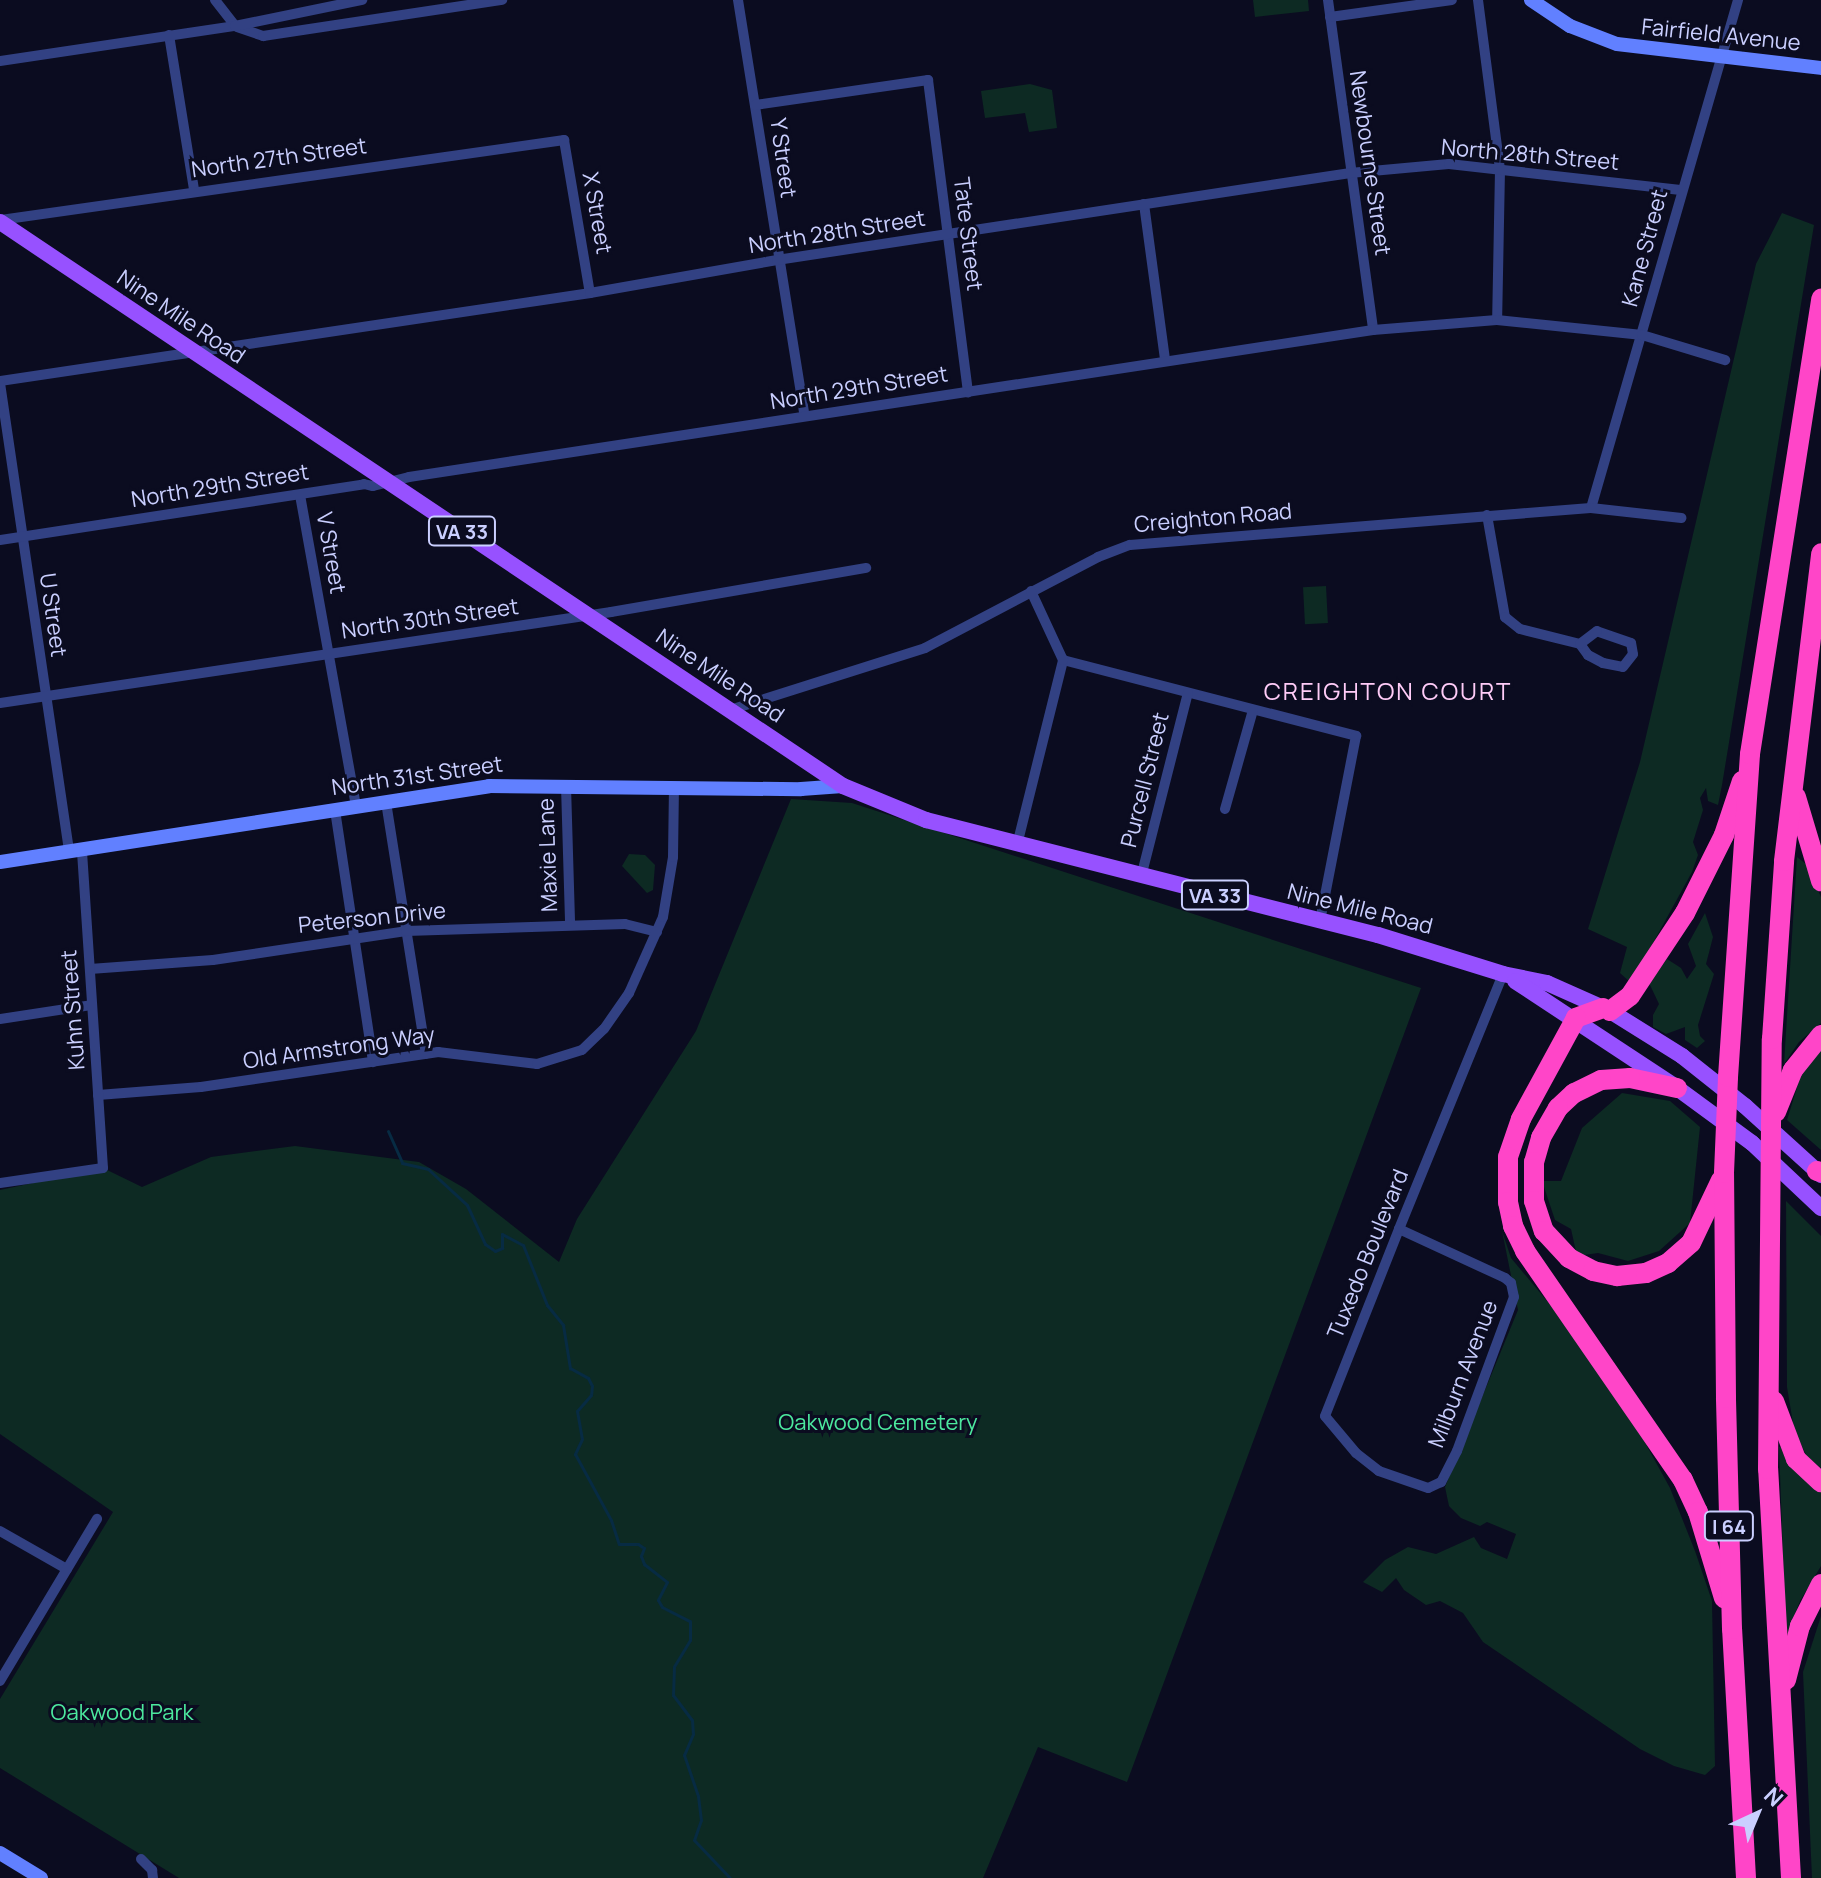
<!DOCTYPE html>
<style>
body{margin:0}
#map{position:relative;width:1821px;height:1878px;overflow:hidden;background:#0b0c20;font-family:Manrope,sans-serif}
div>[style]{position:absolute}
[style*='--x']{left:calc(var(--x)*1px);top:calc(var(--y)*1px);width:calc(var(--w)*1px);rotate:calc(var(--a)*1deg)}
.green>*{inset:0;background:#0d2a23;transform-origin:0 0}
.stream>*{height:3px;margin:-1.5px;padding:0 1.5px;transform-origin:1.5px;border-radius:1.5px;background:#072b43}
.street>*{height:10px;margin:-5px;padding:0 5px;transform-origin:5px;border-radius:5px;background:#324183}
.secondary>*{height:14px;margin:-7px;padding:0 7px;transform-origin:7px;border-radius:7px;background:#6180ff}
.primary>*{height:16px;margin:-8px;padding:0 8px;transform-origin:8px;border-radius:8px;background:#9751ff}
.highway>*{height:20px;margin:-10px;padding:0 10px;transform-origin:10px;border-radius:10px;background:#ff45c8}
span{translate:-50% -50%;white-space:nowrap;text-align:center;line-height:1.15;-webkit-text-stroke:6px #0b0c20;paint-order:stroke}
.shield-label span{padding:2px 6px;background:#0b0c20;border:2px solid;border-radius:6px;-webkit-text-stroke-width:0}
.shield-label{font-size:20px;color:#cacfff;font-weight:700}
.street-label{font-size:22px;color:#cacfff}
.park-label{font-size:22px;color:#4ce89e}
.neighbourhood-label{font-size:24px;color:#ffccf8;letter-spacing:2px}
.north{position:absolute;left:1717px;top:1774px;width:80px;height:80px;-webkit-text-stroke:6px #0b0c20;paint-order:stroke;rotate:44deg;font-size:22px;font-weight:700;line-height:32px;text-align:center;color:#cacfff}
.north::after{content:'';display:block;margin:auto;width:28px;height:36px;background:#cacfff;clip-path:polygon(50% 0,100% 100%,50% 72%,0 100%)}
</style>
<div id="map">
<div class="green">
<div style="clip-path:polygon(1253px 0,1308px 0,1309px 11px,1255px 17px)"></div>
<div style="clip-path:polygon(1030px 84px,1052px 90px,1057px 128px,1029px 132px,1025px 113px,985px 118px,981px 91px)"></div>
<div style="clip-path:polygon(1782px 213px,1814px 225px,1722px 785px,1718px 805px,1708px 801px,1706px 788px,1700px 798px,1703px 810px,1693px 842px,1698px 855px,1692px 872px,1631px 983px,1620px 973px,1627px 947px,1588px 929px,1640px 762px,1756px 264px)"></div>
<div style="left:1326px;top:586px;width:37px;height:23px;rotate:87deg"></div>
<div style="clip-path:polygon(791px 799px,852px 803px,1421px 988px,1127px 1782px,1038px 1747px,983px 1878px,179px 1878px,0 1768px,0 1699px,113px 1512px,0 1434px,0 1190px,103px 1168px,142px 1187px,211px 1157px,295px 1146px,419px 1162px,466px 1189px,559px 1262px,577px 1219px,696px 1031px)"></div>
<div style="clip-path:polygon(629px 854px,645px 855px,655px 865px,653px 890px,647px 893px,622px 866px)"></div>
<div style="clip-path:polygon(1797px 857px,1806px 864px,1821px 897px,1821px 1023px,1799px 1042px,1784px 1064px)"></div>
<div style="clip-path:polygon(1705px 913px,1713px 937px,1706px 964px,1714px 974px,1698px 1025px,1700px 1036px,1705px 1041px,1697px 1048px,1685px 1040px,1685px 1027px,1666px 1034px,1653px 1027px,1653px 1015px,1659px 1004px,1649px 983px,1667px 959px,1681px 968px,1687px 979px,1696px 966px,1688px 944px)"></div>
<div style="clip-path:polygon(1821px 1042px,1821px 1150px,1787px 1120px,1803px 1068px)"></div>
<div style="clip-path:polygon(1622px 1093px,1670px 1101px,1700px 1127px,1690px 1223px,1659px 1251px,1628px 1261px,1598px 1253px,1577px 1256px,1571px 1229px,1555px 1220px,1542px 1181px,1561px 1181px,1582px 1128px)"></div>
<div style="clip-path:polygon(1786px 1201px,1821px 1236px,1821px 1468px,1807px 1457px,1794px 1429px,1787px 1387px)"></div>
<div style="clip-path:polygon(1502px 1231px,1511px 1258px,1557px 1313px,1643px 1439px,1670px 1488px,1695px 1551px,1712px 1601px,1715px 1766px,1705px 1775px,1674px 1766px,1640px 1749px,1483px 1642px,1463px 1613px,1440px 1601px,1426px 1605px,1404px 1590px,1396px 1578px,1382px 1592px,1363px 1582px,1385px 1560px,1408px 1547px,1436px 1554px,1474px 1537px,1481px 1548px,1507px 1559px,1516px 1534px,1487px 1522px,1480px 1526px,1461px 1518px,1449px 1506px,1445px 1487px,1518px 1310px)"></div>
<div style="clip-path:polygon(1779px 1447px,1783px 1447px,1821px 1492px,1821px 1566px,1800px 1601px,1786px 1637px)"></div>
<div style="clip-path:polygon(1821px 1616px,1821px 1878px,1812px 1878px,1803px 1672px)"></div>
</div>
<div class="stream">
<div style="--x:388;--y:1131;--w:35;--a:66"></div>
<div style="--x:402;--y:1163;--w:27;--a:13"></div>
<div style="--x:428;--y:1169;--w:53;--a:42.7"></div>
<div style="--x:467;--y:1205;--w:43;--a:65.2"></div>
<div style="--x:485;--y:1244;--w:12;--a:35"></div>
<div style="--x:495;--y:1251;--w:8;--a:-23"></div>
<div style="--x:502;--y:1248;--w:14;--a:-90"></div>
<div style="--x:502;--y:1234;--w:24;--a:28"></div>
<div style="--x:523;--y:1245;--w:65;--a:68.2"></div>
<div style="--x:547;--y:1305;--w:26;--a:51"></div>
<div style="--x:563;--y:1325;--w:44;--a:80.8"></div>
<div style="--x:570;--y:1368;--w:21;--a:29"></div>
<div style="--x:588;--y:1378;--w:9;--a:63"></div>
<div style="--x:592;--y:1386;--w:9;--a:96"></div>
<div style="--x:591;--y:1395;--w:21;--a:131"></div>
<div style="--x:577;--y:1411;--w:28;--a:80"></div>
<div style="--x:582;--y:1439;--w:17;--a:115"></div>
<div style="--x:575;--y:1454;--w:75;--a:61.4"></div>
<div style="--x:611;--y:1520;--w:25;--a:72"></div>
<div style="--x:619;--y:1544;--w:19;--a:0"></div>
<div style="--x:638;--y:1544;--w:7;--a:34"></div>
<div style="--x:644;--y:1548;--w:9;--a:111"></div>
<div style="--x:641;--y:1556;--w:9;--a:69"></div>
<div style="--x:644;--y:1564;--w:29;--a:38"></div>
<div style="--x:667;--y:1582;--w:20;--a:117"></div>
<div style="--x:658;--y:1600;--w:8;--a:60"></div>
<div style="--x:662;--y:1607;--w:31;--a:27"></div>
<div style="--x:690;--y:1621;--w:19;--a:90"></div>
<div style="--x:690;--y:1640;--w:31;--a:121"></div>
<div style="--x:674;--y:1667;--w:28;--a:92"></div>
<div style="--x:673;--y:1695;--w:31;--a:53"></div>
<div style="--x:692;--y:1720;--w:14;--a:86"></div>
<div style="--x:693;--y:1734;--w:23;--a:113"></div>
<div style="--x:684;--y:1755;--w:43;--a:71.1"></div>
<div style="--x:698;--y:1796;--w:24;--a:83"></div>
<div style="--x:701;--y:1820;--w:21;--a:109"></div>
<div style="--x:694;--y:1840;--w:52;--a:46.5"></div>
</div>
<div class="street">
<div style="--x:215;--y:0;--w:33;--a:52"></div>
<div style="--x:738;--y:0;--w:421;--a:80.9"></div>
<div style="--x:1328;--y:0;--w:333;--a:82.2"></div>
<div style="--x:1478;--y:0;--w:171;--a:82.6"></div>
<div style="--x:1500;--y:170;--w:150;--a:91.1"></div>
<div style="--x:1330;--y:17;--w:123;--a:-7.9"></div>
<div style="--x:237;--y:27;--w:28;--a:19"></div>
<div style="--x:263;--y:36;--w:242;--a:-8.6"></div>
<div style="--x:169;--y:35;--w:157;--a:80.8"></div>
<div style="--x:0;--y:61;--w:238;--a:-8.5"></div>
<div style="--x:235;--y:26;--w:130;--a:-11.6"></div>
<div style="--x:755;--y:105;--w:175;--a:-8.2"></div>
<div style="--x:928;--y:80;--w:315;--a:82.7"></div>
<div style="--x:1144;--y:204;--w:156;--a:82.3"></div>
<div style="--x:0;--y:220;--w:570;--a:-8.07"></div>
<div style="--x:564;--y:140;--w:155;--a:80.4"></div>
<div style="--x:0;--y:381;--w:597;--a:-8.48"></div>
<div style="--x:590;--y:293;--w:190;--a:-10"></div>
<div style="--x:777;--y:260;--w:580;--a:-8.63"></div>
<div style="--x:1350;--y:173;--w:99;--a:-5.2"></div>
<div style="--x:1449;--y:164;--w:233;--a:6.4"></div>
<div style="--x:0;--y:383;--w:474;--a:81.6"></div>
<div style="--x:300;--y:495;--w:317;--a:79.8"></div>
<div style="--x:1591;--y:508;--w:529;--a:-73.86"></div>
<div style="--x:1487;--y:515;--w:104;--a:80"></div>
<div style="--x:1505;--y:617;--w:19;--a:39"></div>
<div style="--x:1520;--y:629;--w:62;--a:14"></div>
<div style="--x:1580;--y:644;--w:14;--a:54"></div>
<div style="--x:1588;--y:655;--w:17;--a:28"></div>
<div style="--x:1603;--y:663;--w:20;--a:11"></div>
<div style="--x:1623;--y:667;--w:16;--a:-52"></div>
<div style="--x:1633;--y:654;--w:11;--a:-100"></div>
<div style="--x:1631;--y:643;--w:36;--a:-161"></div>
<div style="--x:1597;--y:631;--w:21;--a:143"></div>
<div style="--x:0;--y:540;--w:368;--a:-8.7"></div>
<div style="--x:364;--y:484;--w:9;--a:13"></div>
<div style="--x:373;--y:486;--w:37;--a:-14"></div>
<div style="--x:409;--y:477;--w:975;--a:-8.67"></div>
<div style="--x:1373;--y:330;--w:124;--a:-4.6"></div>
<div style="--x:1497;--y:320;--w:146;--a:5.9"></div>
<div style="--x:1642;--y:335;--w:87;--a:16.8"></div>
<div style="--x:1063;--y:660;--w:303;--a:14.5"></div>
<div style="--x:1356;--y:736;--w:188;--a:101"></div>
<div style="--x:0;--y:703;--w:618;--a:-8.47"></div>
<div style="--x:611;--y:612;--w:259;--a:-9.8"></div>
<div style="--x:733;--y:709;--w:201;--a:-17.6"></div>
<div style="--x:925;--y:648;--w:195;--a:-27.7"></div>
<div style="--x:1098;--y:557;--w:34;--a:-21"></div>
<div style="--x:1130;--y:545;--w:462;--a:-4.6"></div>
<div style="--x:1591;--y:508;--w:91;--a:6.3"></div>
<div style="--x:566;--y:786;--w:138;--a:88.3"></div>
<div style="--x:386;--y:802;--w:255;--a:81"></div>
<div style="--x:1225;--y:809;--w:103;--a:-74.2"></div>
<div style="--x:335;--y:810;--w:255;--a:81.4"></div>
<div style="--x:1017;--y:845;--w:191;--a:-76"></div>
<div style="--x:1063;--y:660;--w:76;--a:-114.9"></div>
<div style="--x:1141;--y:877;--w:190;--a:-75.7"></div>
<div style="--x:90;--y:969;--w:123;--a:-4.2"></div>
<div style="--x:213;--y:960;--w:195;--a:-8.5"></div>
<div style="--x:406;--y:931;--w:219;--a:-1.8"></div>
<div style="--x:625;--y:924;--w:33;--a:14"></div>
<div style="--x:0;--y:1019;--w:92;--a:-8.7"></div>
<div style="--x:98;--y:1095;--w:103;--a:-4.4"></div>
<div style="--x:201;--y:1087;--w:240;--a:-8.4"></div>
<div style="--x:438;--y:1052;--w:100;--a:6.9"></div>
<div style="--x:537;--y:1064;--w:47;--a:-17.3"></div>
<div style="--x:582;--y:1050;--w:30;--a:-44"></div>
<div style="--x:604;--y:1029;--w:44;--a:-55.2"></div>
<div style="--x:629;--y:993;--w:83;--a:-65.9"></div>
<div style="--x:663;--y:917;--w:61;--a:-80.5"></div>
<div style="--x:673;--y:857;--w:69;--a:-89.2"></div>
<div style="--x:0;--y:1183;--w:104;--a:-8.3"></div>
<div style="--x:103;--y:1168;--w:319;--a:-93.8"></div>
<div style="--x:1399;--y:1229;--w:117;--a:24.8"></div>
<div style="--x:1505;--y:1278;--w:8;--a:40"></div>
<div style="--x:1511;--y:1283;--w:14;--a:78"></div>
<div style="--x:1514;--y:1297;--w:164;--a:110.3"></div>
<div style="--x:1457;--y:1451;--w:35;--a:117"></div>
<div style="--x:1441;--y:1482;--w:14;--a:155"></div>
<div style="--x:1428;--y:1488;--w:52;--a:-160.9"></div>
<div style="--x:1379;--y:1471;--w:29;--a:-142"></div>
<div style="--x:1356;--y:1453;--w:48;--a:-130"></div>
<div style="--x:1325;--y:1416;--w:201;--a:-68.4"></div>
<div style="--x:1399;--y:1229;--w:275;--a:-67.8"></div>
<div style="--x:0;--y:1531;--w:77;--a:29.6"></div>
<div style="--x:0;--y:1681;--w:189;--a:-59.1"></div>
<div style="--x:141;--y:1859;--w:16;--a:45"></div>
<div style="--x:152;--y:1870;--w:8;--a:83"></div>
</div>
<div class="secondary">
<div style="--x:1531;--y:0;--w:47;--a:33.7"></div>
<div style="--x:1570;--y:26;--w:50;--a:21"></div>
<div style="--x:1617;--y:44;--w:205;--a:6.7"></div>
<div style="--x:0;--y:862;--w:495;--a:-8.8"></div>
<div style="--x:489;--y:786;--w:312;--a:0.6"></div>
<div style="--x:801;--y:789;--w:42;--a:-4.1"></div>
<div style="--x:0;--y:1853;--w:48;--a:31.4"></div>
</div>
<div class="primary">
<div style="--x:0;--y:222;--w:1014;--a:33.78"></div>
<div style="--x:843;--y:786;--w:90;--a:22.3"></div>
<div style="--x:926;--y:820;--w:466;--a:14.3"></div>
<div style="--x:1378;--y:935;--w:131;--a:17.3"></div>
<div style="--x:1503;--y:974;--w:45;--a:11.6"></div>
<div style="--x:1547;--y:983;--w:69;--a:24"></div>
<div style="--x:1610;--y:1011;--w:85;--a:32"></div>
<div style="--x:1682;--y:1056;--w:80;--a:38.4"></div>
<div style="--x:1745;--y:1106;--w:103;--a:42.2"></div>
<div style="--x:1515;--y:981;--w:194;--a:33.4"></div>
<div style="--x:1677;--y:1088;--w:93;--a:36.3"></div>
<div style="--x:1752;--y:1143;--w:95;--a:43.3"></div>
</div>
<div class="highway">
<div style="--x:1796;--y:797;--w:88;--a:73.4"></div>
<div style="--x:1603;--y:1008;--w:29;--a:160"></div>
<div style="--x:1576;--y:1018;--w:115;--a:118.6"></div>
<div style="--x:1521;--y:1119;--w:40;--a:108.9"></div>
<div style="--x:1508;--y:1157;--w:45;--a:90"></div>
<div style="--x:1508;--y:1202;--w:25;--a:78"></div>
<div style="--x:1513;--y:1226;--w:28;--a:64"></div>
<div style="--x:1525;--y:1251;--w:278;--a:55.4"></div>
<div style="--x:1683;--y:1480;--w:35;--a:65"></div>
<div style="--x:1698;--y:1512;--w:90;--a:73.2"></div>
<div style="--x:1610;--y:1011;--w:25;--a:-37"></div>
<div style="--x:1630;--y:996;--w:100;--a:-56.5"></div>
<div style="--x:1685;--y:913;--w:87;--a:-63.4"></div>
<div style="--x:1724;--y:835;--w:57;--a:-71.6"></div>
<div style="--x:1677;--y:1088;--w:48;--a:-168"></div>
<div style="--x:1630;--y:1078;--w:29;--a:176"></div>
<div style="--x:1601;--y:1080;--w:30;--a:154"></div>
<div style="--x:1574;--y:1093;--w:22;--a:137"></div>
<div style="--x:1558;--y:1108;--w:34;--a:120"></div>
<div style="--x:1541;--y:1138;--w:25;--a:106"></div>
<div style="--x:1534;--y:1162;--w:39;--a:90"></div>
<div style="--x:1534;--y:1201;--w:32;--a:72"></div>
<div style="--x:1544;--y:1231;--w:37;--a:47"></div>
<div style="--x:1569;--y:1258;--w:27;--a:28"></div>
<div style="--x:1593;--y:1271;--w:25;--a:12"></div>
<div style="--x:1617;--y:1276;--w:29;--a:-6"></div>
<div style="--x:1646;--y:1273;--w:24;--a:-24"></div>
<div style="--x:1668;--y:1263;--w:30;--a:-41"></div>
<div style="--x:1691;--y:1243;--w:70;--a:-64.5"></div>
<div style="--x:1776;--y:1112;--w:45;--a:-68"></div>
<div style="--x:1793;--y:1070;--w:45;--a:-51.3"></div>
<div style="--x:1817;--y:1171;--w:4;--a:14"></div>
<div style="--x:1774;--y:1401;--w:62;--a:69.2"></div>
<div style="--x:1796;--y:1459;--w:34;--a:43"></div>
<div style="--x:1786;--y:1680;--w:56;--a:-75.5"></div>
<div style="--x:1800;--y:1626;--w:47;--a:-63.4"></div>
<div style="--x:1746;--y:1878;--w:249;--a:-93.2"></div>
<div style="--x:1732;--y:1629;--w:231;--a:-91.5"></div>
<div style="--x:1726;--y:1398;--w:225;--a:-90.5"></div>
<div style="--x:1724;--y:1173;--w:96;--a:-87.6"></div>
<div style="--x:1728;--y:1077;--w:324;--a:-86.1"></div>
<div style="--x:1750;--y:754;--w:461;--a:-81.1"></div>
<div style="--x:1791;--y:1878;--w:410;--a:-93.2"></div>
<div style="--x:1768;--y:1469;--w:430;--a:-89.5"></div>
<div style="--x:1772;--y:1039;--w:178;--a:-86.1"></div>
<div style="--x:1784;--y:861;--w:310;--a:-83.1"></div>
</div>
<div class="shield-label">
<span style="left:462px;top:531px">VA 33</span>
<span style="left:1215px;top:895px">VA 33</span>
<span style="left:1729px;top:1526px">I 64</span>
</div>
<div class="street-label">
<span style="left:1721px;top:35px;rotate:6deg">Fairfield Avenue</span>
<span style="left:1530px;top:155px;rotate:5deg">North 28th Street</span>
<span style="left:279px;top:158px;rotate:-8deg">North 27th Street</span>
<span style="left:783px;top:158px;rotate:82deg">Y Street</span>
<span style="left:1370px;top:163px;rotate:82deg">Newbourne Street</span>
<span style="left:597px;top:213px;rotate:80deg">X Street</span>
<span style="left:837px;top:232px;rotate:-9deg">North 28th Street</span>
<span style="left:968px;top:234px;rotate:83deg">Tate Street</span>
<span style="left:1645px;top:248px;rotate:-75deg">Kane Street</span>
<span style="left:181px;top:317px;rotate:34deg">Nine Mile Road</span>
<span style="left:859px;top:388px;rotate:-9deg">North 29th Street</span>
<span style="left:220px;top:486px;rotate:-9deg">North 29th Street</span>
<span style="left:1213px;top:518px;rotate:-5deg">Creighton Road</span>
<span style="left:331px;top:553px;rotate:80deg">V Street</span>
<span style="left:53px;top:615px;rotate:82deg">U Street</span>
<span style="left:430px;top:619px;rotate:-8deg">North 30th Street</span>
<span style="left:720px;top:676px;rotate:34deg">Nine Mile Road</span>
<span style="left:417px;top:776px;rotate:-8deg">North 31st Street</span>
<span style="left:1145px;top:780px;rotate:-76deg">Purcell Street</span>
<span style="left:548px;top:855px;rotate:-92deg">Maxie Lane</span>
<span style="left:1360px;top:909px;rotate:14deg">Nine Mile Road</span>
<span style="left:372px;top:918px;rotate:-6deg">Peterson Drive</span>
<span style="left:73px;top:1010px;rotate:-94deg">Kuhn Street</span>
<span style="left:339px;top:1048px;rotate:-8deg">Old Armstrong Way</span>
<span style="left:1368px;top:1254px;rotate:-68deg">Tuxedo Boulevard</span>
<span style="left:1463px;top:1374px;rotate:-69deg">Milburn Avenue</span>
</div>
<div class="park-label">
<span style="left:878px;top:1423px">Oakwood Cemetery</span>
<span style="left:122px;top:1713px">Oakwood Park</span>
</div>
<div class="neighbourhood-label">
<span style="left:1388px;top:691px">CREIGHTON COURT</span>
</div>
<div class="north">N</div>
</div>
